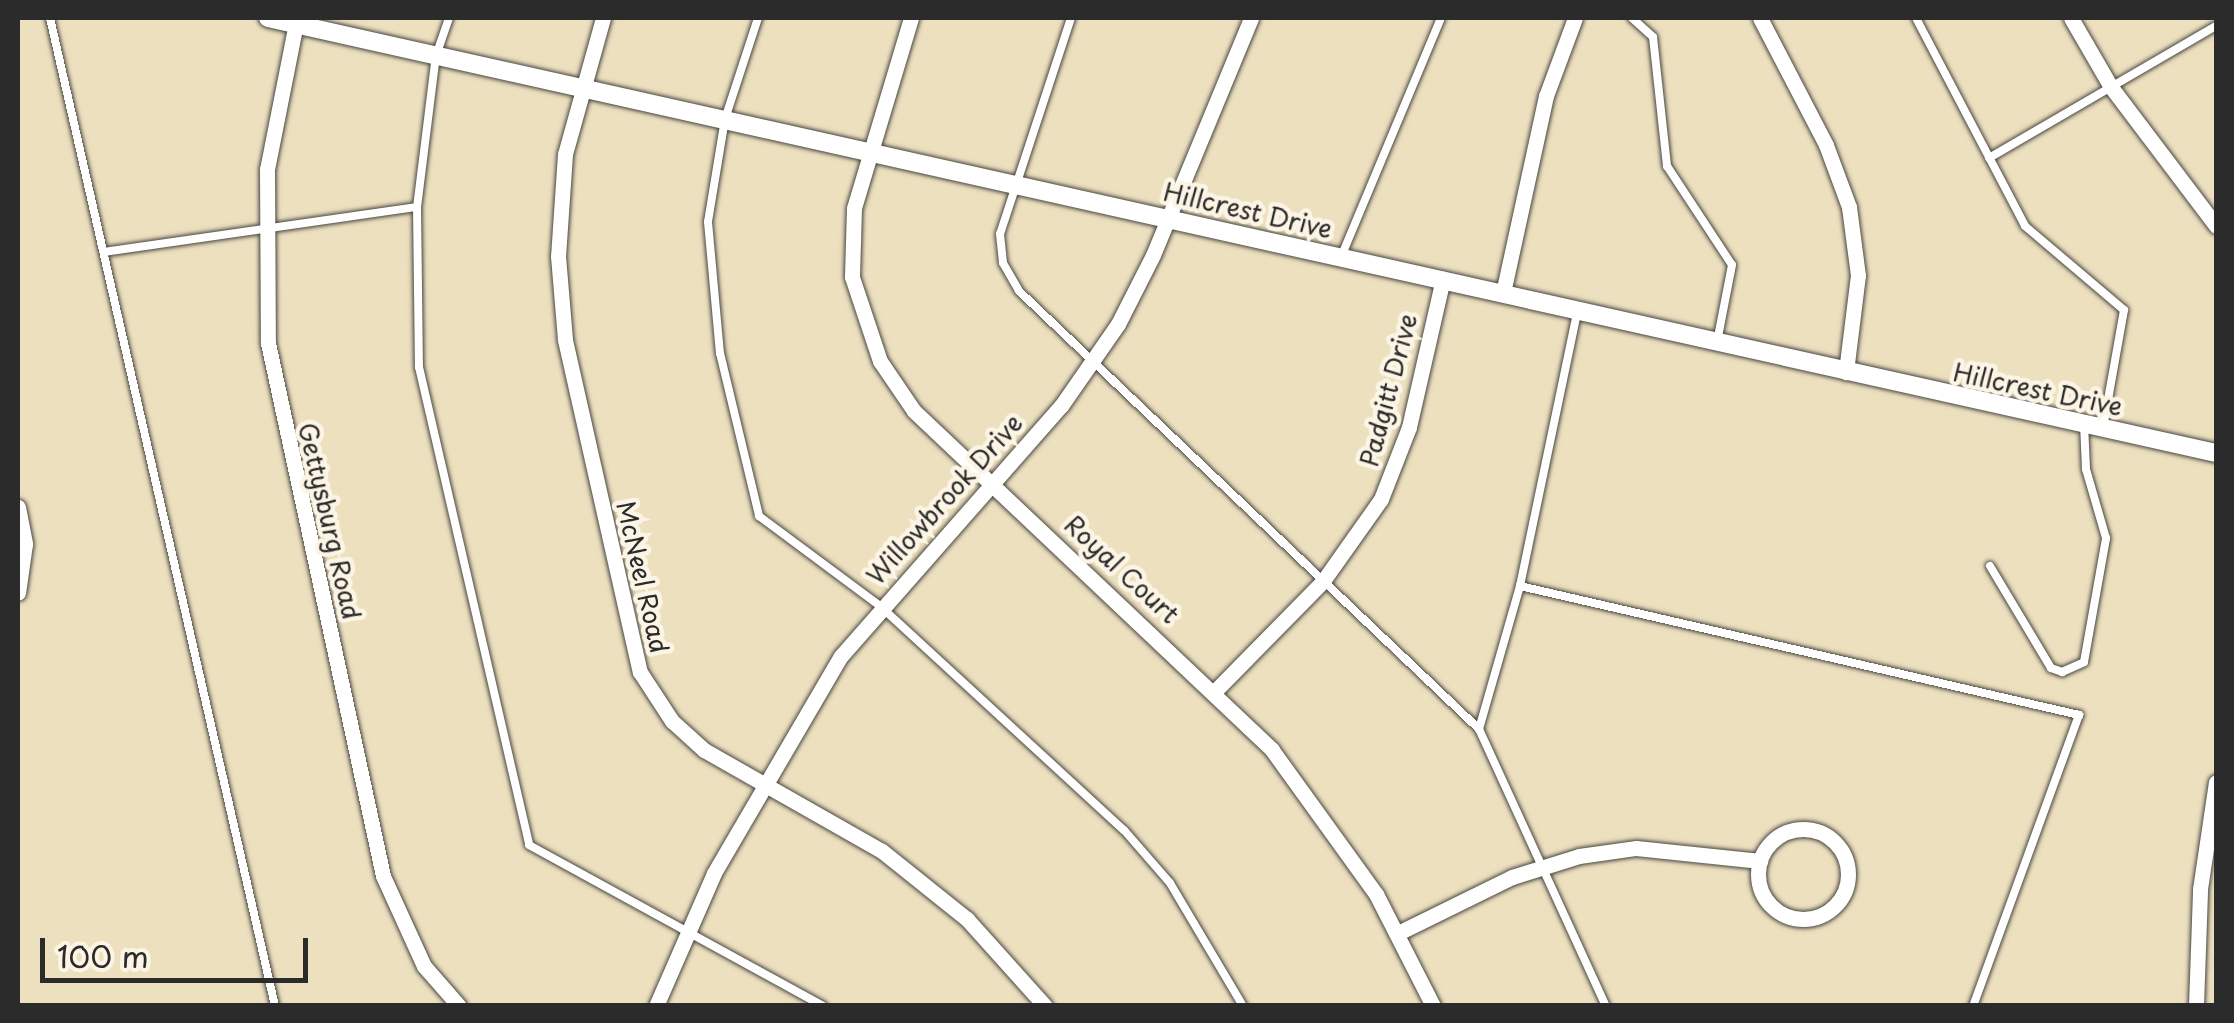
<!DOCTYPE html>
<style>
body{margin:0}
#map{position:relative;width:2234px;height:1023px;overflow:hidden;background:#ede0bf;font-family:"Playpen Sans",sans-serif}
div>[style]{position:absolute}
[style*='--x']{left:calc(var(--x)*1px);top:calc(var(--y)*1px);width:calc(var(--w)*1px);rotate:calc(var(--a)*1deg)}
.roads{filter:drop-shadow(0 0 2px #484641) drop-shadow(0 0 2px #484641)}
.service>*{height:8px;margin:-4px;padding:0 4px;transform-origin:4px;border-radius:4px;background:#fff}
.minor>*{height:15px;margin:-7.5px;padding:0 7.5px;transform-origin:7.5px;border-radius:7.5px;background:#fff}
.minor>.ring{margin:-7.5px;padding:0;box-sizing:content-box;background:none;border:15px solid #fff;border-radius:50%}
.tertiary>*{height:18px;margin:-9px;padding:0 9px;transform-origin:9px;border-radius:9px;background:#fff}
span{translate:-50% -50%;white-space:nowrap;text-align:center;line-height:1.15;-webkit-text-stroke:9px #fcf5e5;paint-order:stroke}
.street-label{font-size:25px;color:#2b2b2b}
.frame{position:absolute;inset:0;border:20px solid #2b2b2b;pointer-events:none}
.scale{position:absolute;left:40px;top:938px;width:268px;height:45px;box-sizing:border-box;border:5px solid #2b2b2b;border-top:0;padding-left:12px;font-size:30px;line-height:35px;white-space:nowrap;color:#2b2b2b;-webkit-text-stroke:8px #fcf5e5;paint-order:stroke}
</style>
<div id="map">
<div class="roads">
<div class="service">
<div style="--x:50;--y:18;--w:1013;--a:77.17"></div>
<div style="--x:449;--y:18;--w:39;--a:109"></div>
<div style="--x:436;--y:55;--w:153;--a:97.1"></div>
<div style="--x:417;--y:207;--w:160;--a:89.3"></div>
<div style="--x:419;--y:367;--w:490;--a:77"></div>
<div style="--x:529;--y:845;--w:335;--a:28.7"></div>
<div style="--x:758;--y:18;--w:106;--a:108.1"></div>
<div style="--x:725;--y:119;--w:104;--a:99.4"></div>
<div style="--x:708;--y:222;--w:132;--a:84.8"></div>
<div style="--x:720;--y:353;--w:168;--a:76.5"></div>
<div style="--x:759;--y:516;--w:151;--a:36.6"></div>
<div style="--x:880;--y:606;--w:331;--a:42.6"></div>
<div style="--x:1124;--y:830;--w:70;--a:49"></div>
<div style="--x:1170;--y:883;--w:143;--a:59.3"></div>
<div style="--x:1071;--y:18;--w:227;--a:108.2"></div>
<div style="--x:1000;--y:234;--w:29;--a:84"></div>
<div style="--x:1003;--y:263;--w:32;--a:60"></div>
<div style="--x:1019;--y:291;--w:635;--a:43.6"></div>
<div style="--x:1632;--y:18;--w:28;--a:42"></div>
<div style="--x:1653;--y:37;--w:130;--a:83.8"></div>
<div style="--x:1667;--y:166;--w:118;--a:56.7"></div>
<div style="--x:1732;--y:265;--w:78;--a:101"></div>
<div style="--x:1916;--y:18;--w:235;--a:62.3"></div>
<div style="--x:2025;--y:226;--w:130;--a:40.3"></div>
<div style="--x:2124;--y:310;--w:120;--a:100.1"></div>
<div style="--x:1989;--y:158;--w:263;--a:-30.2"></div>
<div style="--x:104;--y:252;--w:316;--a:-8.2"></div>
<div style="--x:1341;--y:257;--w:259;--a:-67.3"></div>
<div style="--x:1577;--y:313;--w:279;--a:101.8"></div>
<div style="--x:1520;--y:586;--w:149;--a:106"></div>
<div style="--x:1479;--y:729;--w:305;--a:65.4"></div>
<div style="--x:1990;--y:566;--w:119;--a:59.1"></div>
<div style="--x:2051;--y:668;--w:12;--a:20"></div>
<div style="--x:2062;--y:672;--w:24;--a:-24"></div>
<div style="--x:2084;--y:662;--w:126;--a:-79.9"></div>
<div style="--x:2106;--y:538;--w:72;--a:-106.2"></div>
<div style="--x:2086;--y:469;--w:45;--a:-92.5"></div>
<div style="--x:1520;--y:586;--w:574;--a:12.99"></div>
<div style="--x:2079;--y:715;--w:310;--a:110"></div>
</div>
<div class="minor">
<div style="--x:603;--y:18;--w:141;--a:105.6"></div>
<div style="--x:565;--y:154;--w:102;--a:93.9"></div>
<div style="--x:558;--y:256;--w:84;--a:85.2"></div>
<div style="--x:565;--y:340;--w:340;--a:77.3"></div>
<div style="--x:640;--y:672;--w:59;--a:56.9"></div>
<div style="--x:672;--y:721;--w:43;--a:42.2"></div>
<div style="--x:704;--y:750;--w:205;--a:29.6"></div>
<div style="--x:882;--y:851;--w:109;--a:38.7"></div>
<div style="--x:967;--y:919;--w:117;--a:48.1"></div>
<div style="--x:911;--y:18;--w:198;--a:106.7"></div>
<div style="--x:854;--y:208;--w:69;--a:91.7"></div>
<div style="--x:852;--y:277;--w:89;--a:71.6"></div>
<div style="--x:880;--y:361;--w:60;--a:55.8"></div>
<div style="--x:914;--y:411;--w:493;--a:43.4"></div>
<div style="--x:1272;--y:750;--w:178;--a:54.2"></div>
<div style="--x:1376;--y:894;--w:126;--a:63"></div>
<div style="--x:1760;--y:18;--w:143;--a:62.5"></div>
<div style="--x:1826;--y:145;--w:66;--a:69.6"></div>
<div style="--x:1849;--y:207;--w:69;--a:82.5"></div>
<div style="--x:1858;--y:275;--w:98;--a:97.1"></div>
<div style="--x:2071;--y:18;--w:80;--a:59.9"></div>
<div style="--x:2111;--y:87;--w:174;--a:52.9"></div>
<div style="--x:296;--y:23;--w:149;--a:101.2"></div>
<div style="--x:267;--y:169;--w:174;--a:89.7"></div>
<div style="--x:268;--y:343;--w:545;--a:77.82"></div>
<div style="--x:383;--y:876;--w:99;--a:65.5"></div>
<div style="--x:424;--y:966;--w:53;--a:48.8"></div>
<div style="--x:1503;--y:293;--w:202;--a:-77.7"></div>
<div style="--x:1546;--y:96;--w:83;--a:-69.6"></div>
<div style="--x:18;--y:507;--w:38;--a:79"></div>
<div style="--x:25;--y:544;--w:49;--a:98.1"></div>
<div style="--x:1215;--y:691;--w:154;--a:-45.5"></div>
<div style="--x:1323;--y:581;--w:100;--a:-54.7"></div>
<div style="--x:1381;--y:499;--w:77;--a:-68.7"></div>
<div style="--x:1409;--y:427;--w:152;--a:-77.1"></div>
<div class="ring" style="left:1758px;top:829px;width:75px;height:75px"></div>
<div style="--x:1398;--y:933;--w:127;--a:-26.2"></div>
<div style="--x:1512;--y:877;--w:70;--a:-17.4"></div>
<div style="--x:1579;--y:856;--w:58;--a:-8"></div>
<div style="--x:1636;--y:848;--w:125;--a:6"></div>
<div style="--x:656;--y:1006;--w:145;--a:-66.4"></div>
<div style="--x:714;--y:873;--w:251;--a:-59.7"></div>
<div style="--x:841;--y:656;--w:333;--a:-48.7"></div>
<div style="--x:1061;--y:406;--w:100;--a:-55.2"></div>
<div style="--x:1118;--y:324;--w:77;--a:-63.1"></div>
<div style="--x:1153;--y:255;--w:256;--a:-67.5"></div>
<div style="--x:2196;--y:1006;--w:117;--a:-88"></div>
<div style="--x:2200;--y:889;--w:108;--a:-81.5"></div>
</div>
<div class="tertiary">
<div style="--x:268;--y:18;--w:1996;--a:12.59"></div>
</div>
</div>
<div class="street-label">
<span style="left:1248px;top:210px;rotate:13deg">Hillcrest Drive</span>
<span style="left:2038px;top:389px;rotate:12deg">Hillcrest Drive</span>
<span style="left:1388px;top:390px;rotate:-75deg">Padgitt Drive</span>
<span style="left:944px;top:499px;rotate:-48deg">Willowbrook Drive</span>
<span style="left:330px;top:521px;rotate:77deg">Gettysburg Road</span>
<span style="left:1122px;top:569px;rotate:43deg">Royal Court</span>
<span style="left:643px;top:577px;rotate:77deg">McNeel Road</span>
</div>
<div class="frame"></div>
<div class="scale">100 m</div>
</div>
